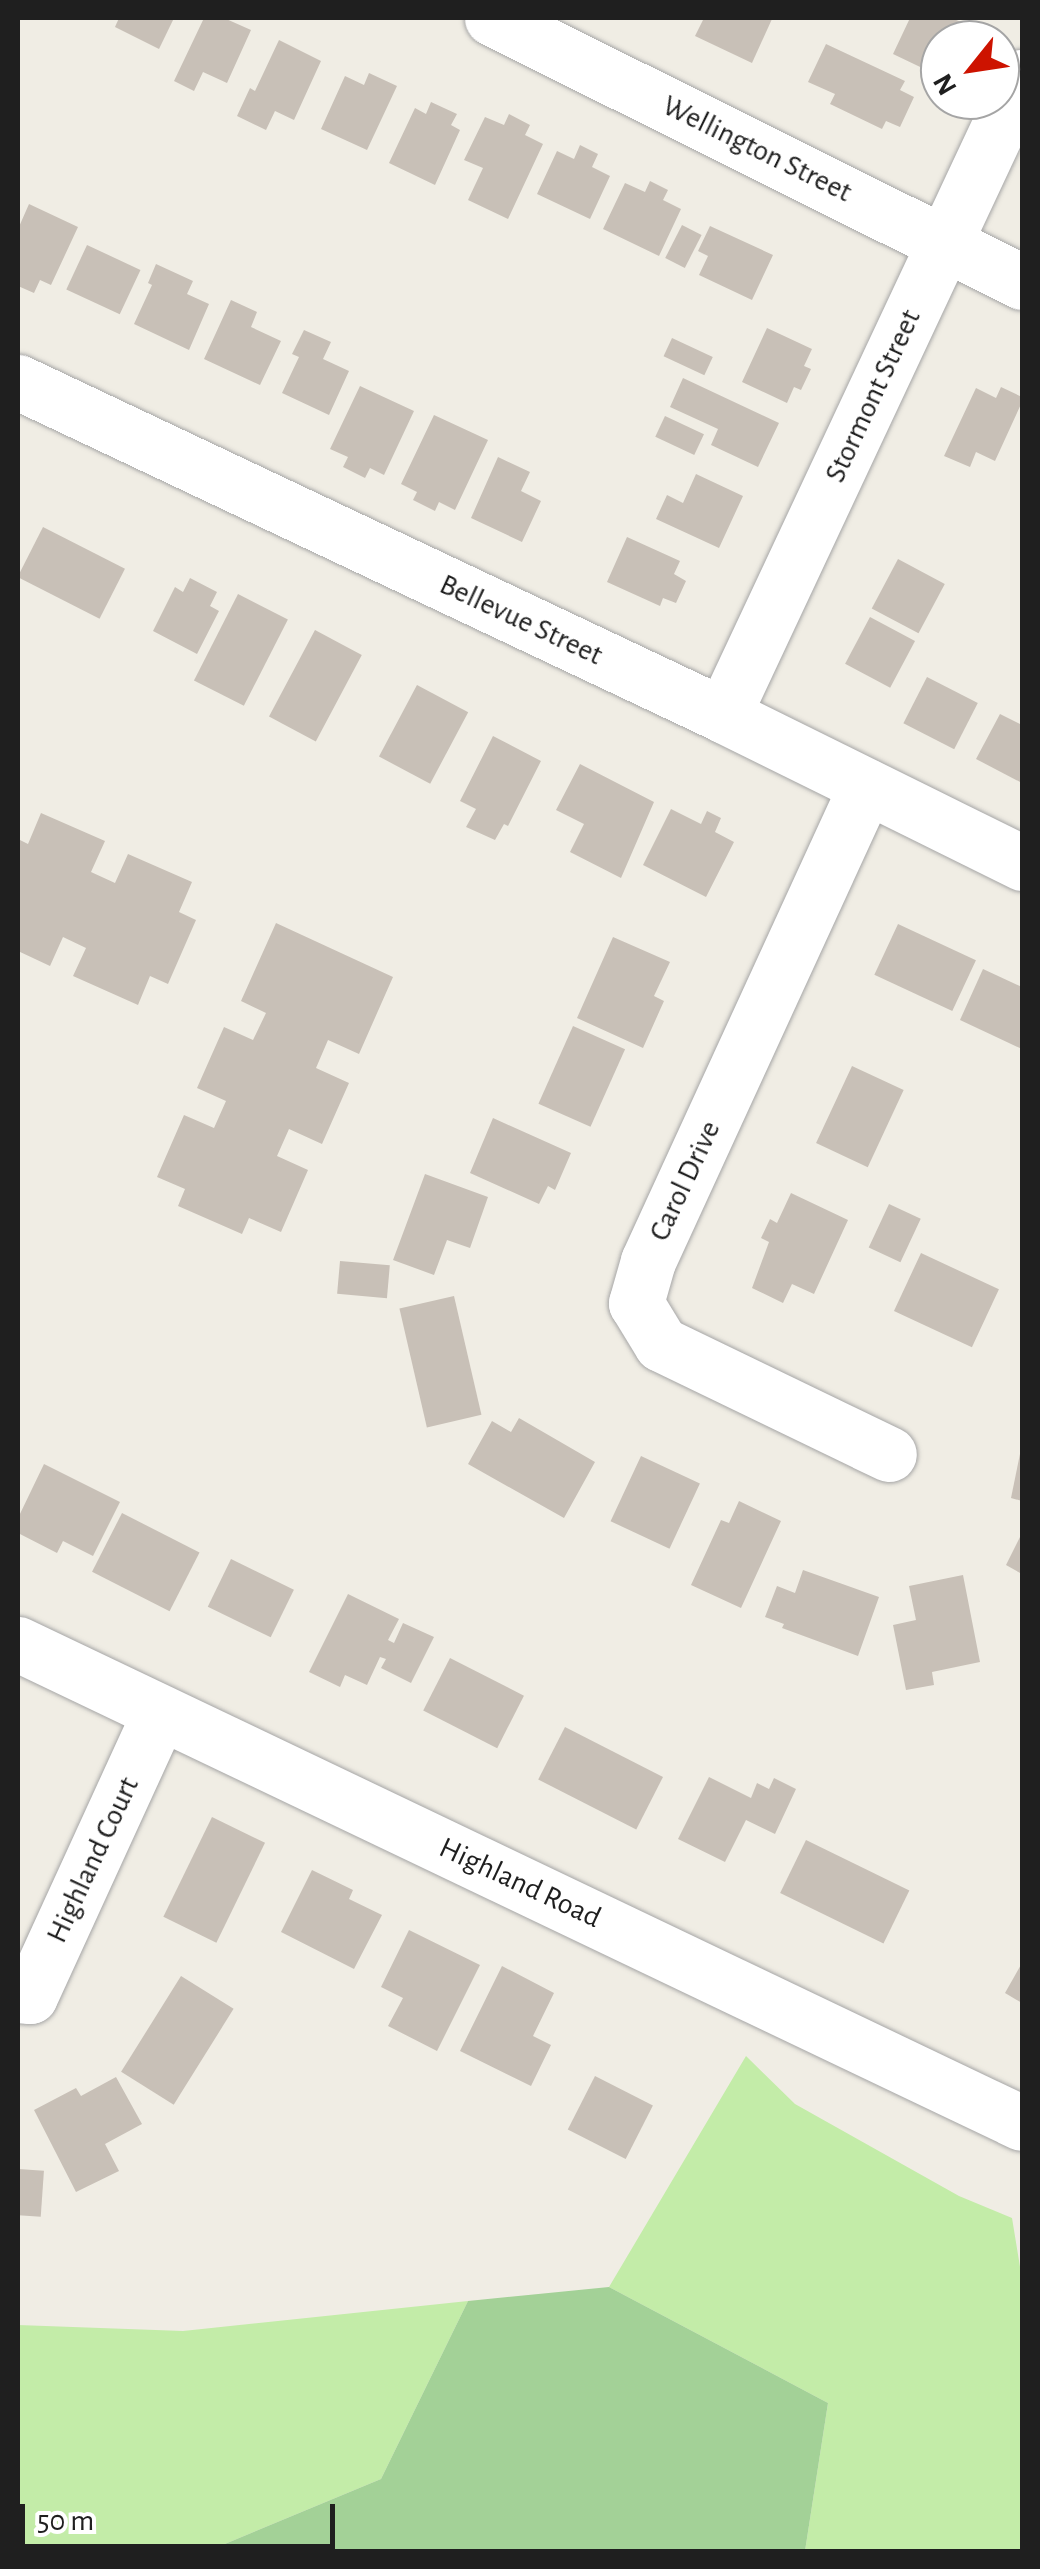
<!DOCTYPE html>
<style>
body{margin:0}
#map{position:relative;width:1040px;height:2569px;overflow:hidden;background:#f0ede4;font-family:"Alegreya Sans",sans-serif}
div>[style]{position:absolute}
[style*='--x']{left:calc(var(--x)*1px);top:calc(var(--y)*1px);width:calc(var(--w)*1px);rotate:calc(var(--a)*1deg)}
.grass>*{inset:0;background:#c3eca8}
.forest>*{inset:0;background:#a3d197}
.building>*{inset:0;background:#c8c0b7;transform-origin:0 0}
.roads{filter:drop-shadow(0 0 2px #a6a6a6) drop-shadow(0 0 2px #a6a6a6)}
.minor>*{height:55px;margin:-27.5px;padding:0 27.5px;transform-origin:27.5px;border-radius:27.5px;background:#fff}
span{translate:-50% -50%;white-space:nowrap;text-align:center;line-height:1.15;-webkit-text-stroke:9px #fff;paint-order:stroke}
.street-label{font-size:30px;color:#1f1f1f}
.frame{position:absolute;inset:0;border:20px solid #1f1f1f;pointer-events:none}
.north{position:absolute;left:920px;top:20px;width:100px;height:100px;box-sizing:border-box;background:#fff;border:2px solid #a5a5a5;border-radius:50%;rotate:240deg;font-size:28px;font-weight:700;line-height:40px;text-align:center;color:#1f1f1f}
.north::after{content:'';display:block;margin:auto;width:35px;height:45px;background:#cd1300;clip-path:polygon(50% 0,100% 100%,50% 72%,0 100%)}
.scale{position:absolute;left:20px;top:2504px;width:315px;height:45px;box-sizing:border-box;border:5px solid #1f1f1f;border-top:0;padding-left:12px;font-size:30px;line-height:35px;white-space:nowrap;color:#1f1f1f;-webkit-text-stroke:8px #fff;paint-order:stroke}
</style>
<div id="map">
<div class="grass">
<div style="clip-path:polygon(746px 2056px,795px 2104px,959px 2196px,1012px 2218px,1022px 2279px,1022px 2551px,805px 2551px,828px 2403px,609px 2287px)"></div>
<div style="clip-path:polygon(468px 2301px,381px 2479px,208px 2551px,18px 2552px,18px 2325px,183px 2331px)"></div>
</div>
<div class="forest">
<div style="clip-path:polygon(609px 2287px,828px 2403px,805px 2551px,208px 2551px,381px 2479px,468px 2301px)"></div>
</div>
<div class="building">
<div style="clip-path:polygon(119px 18px,174px 18px,159px 49px,115px 27px)"></div>
<div style="clip-path:polygon(204px 18px,224px 18px,251px 30px,227px 83px,203px 72px,194px 91px,174px 81px)"></div>
<div style="clip-path:polygon(704px 18px,770px 18px,772px 19px,752px 63px,695px 36px)"></div>
<div style="clip-path:polygon(910px 18px,951px 18px,964px 23px,956px 40px,940px 40px,939px 76px,893px 54px)"></div>
<div style="clip-path:polygon(279px 40px,321px 61px,294px 120px,275px 111px,266px 130px,237px 116px,250px 88px,255px 91px)"></div>
<div style="clip-path:polygon(826px 44px,905px 81px,900px 90px,914px 97px,900px 127px,886px 121px,882px 129px,830px 104px,835px 94px,808px 82px)"></div>
<div style="clip-path:polygon(369px 73px,397px 86px,367px 150px,321px 129px,345px 76px,364px 85px)"></div>
<div style="clip-path:polygon(431px 102px,457px 114px,451px 125px,460px 130px,435px 185px,389px 163px,415px 108px,426px 114px)"></div>
<div style="clip-path:polygon(509px 114px,530px 125px,525px 135px,543px 144px,508px 219px,468px 200px,483px 168px,464px 160px,485px 117px,504px 125px)"></div>
<div style="clip-path:polygon(580px 145px,598px 154px,592px 167px,610px 176px,590px 219px,537px 194px,557px 151px,574px 159px)"></div>
<div style="clip-path:polygon(650px 181px,668px 190px,663px 200px,681px 209px,659px 256px,603px 229px,625px 183px,645px 192px)"></div>
<div style="clip-path:polygon(29px 204px,78px 227px,51px 285px,40px 280px,34px 293px,18px 286px,18px 229px)"></div>
<div style="left:682px;top:225px;width:22px;height:37px;rotate:27deg"></div>
<div style="clip-path:polygon(710px 226px,773px 255px,752px 300px,699px 275px,708px 256px,698px 251px)"></div>
<div style="left:87px;top:245px;width:59px;height:49px;rotate:25deg"></div>
<div style="clip-path:polygon(156px 264px,193px 281px,187px 294px,209px 304px,189px 350px,134px 324px,152px 285px,148px 283px)"></div>
<div style="clip-path:polygon(231px 300px,257px 312px,251px 327px,281px 341px,260px 385px,204px 359px)"></div>
<div style="clip-path:polygon(767px 328px,812px 349px,804px 366px,811px 369px,801px 390px,794px 387px,787px 403px,742px 382px)"></div>
<div style="clip-path:polygon(304px 330px,331px 342px,323px 359px,349px 371px,329px 415px,282px 393px,299px 357px,292px 354px)"></div>
<div style="left:672px;top:338px;width:45px;height:20px;rotate:25deg"></div>
<div style="clip-path:polygon(683px 378px,779px 423px,758px 467px,711px 445px,718px 429px,670px 407px)"></div>
<div style="clip-path:polygon(360px 386px,414px 411px,384px 475px,370px 468px,365px 478px,343px 467px,348px 457px,330px 449px)"></div>
<div style="clip-path:polygon(1001px 387px,1022px 397px,1022px 402px,995px 461px,976px 452px,970px 467px,944px 456px,976px 388px,996px 398px)"></div>
<div style="clip-path:polygon(434px 415px,488px 440px,455px 510px,439px 502px,435px 511px,413px 500px,417px 492px,401px 484px)"></div>
<div style="left:665px;top:416px;width:43px;height:23px;rotate:25deg"></div>
<div style="clip-path:polygon(498px 457px,530px 472px,521px 491px,541px 501px,522px 542px,471px 518px)"></div>
<div style="clip-path:polygon(696px 474px,743px 496px,719px 548px,656px 519px,667px 495px,683px 503px)"></div>
<div style="left:43px;top:527px;width:92px;height:56px;rotate:27deg"></div>
<div style="clip-path:polygon(627px 537px,680px 561px,674px 574px,686px 581px,676px 603px,663px 598px,660px 606px,607px 582px)"></div>
<div style="left:898px;top:559px;width:53px;height:56px;rotate:28deg"></div>
<div style="clip-path:polygon(190px 578px,217px 592px,210px 606px,219px 611px,197px 654px,153px 631px,175px 587px,183px 592px)"></div>
<div style="left:238px;top:594px;width:56px;height:97px;rotate:27deg"></div>
<div style="left:870px;top:617px;width:51px;height:53px;rotate:28deg"></div>
<div style="left:315px;top:630px;width:53px;height:98px;rotate:28deg"></div>
<div style="left:927px;top:677px;width:57px;height:52px;rotate:27deg"></div>
<div style="left:417px;top:685px;width:58px;height:81px;rotate:28deg"></div>
<div style="clip-path:polygon(1000px 714px,1022px 725px,1022px 783px,976px 759px)"></div>
<div style="clip-path:polygon(493px 736px,541px 761px,508px 826px,504px 824px,495px 840px,466px 827px,476px 809px,460px 801px)"></div>
<div style="clip-path:polygon(580px 764px,654px 802px,621px 878px,570px 852px,584px 824px,556px 810px)"></div>
<div style="clip-path:polygon(671px 809px,701px 824px,707px 811px,721px 818px,715px 832px,734px 842px,706px 897px,643px 865px)"></div>
<div style="clip-path:polygon(41px 813px,105px 841px,91px 872px,115px 883px,128px 854px,192px 882px,179px 912px,196px 920px,168px 984px,150px 976px,138px 1005px,73px 976px,86px 948px,63px 937px,50px 966px,18px 951px,18px 839px,28px 844px)"></div>
<div style="clip-path:polygon(276px 923px,393px 977px,359px 1054px,328px 1040px,316px 1068px,349px 1083px,322px 1144px,289px 1129px,277px 1156px,308px 1170px,281px 1232px,249px 1218px,242px 1234px,178px 1206px,185px 1189px,157px 1177px,184px 1115px,214px 1128px,226px 1101px,197px 1088px,224px 1027px,253px 1040px,266px 1013px,241px 1001px)"></div>
<div style="left:898px;top:924px;width:86px;height:56px;rotate:25deg"></div>
<div style="clip-path:polygon(613px 937px,670px 962px,654px 996px,664px 1001px,643px 1048px,577px 1018px)"></div>
<div style="clip-path:polygon(983px 969px,1022px 987px,1022px 1049px,960px 1020px)"></div>
<div style="left:573px;top:1026px;width:57px;height:85px;rotate:24deg"></div>
<div style="left:852px;top:1066px;width:57px;height:85px;rotate:25deg"></div>
<div style="clip-path:polygon(493px 1118px,571px 1153px,555px 1190px,548px 1186px,539px 1204px,470px 1173px)"></div>
<div style="clip-path:polygon(425px 1174px,488px 1197px,470px 1248px,447px 1240px,434px 1275px,393px 1260px)"></div>
<div style="clip-path:polygon(791px 1193px,848px 1220px,814px 1294px,792px 1284px,783px 1303px,752px 1288px,769px 1242px,761px 1238px,770px 1219px,777px 1223px)"></div>
<div style="left:889px;top:1204px;width:35px;height:48px;rotate:25deg"></div>
<div style="left:921px;top:1253px;width:86px;height:64px;rotate:25deg"></div>
<div style="left:340px;top:1261px;width:50px;height:33px;rotate:5deg"></div>
<div style="left:454px;top:1296px;width:122px;height:56px;rotate:77deg"></div>
<div style="clip-path:polygon(519px 1418px,595px 1462px,564px 1518px,468px 1464px,492px 1421px,511px 1432px)"></div>
<div style="clip-path:polygon(1021px 1449px,1022px 1450px,1022px 1501px,1011px 1498px)"></div>
<div style="left:641px;top:1456px;width:65px;height:72px;rotate:25deg"></div>
<div style="clip-path:polygon(44px 1464px,120px 1502px,93px 1556px,63px 1541px,57px 1553px,18px 1533px,18px 1518px)"></div>
<div style="clip-path:polygon(739px 1501px,781px 1521px,741px 1608px,691px 1585px,721px 1520px,729px 1523px)"></div>
<div style="left:122px;top:1513px;width:87px;height:66px;rotate:27deg"></div>
<div style="clip-path:polygon(1022px 1533px,1022px 1574px,1006px 1565px)"></div>
<div style="left:231px;top:1559px;width:70px;height:53px;rotate:26deg"></div>
<div style="clip-path:polygon(803px 1570px,879px 1597px,858px 1656px,782px 1628px,784px 1624px,765px 1617px,777px 1586px,795px 1593px)"></div>
<div style="clip-path:polygon(963px 1575px,980px 1662px,932px 1672px,934px 1685px,906px 1690px,893px 1625px,916px 1620px,909px 1586px)"></div>
<div style="clip-path:polygon(348px 1594px,399px 1619px,388px 1640px,394px 1643px,403px 1623px,434px 1637px,411px 1683px,381px 1668px,386px 1659px,380px 1657px,367px 1685px,345px 1675px,340px 1687px,309px 1672px)"></div>
<div style="left:450px;top:1658px;width:83px;height:59px;rotate:27deg"></div>
<div style="left:565px;top:1727px;width:110px;height:59px;rotate:27deg"></div>
<div style="clip-path:polygon(709px 1777px,751px 1798px,757px 1783px,769px 1789px,774px 1778px,796px 1789px,775px 1834px,746px 1820px,725px 1862px,678px 1839px)"></div>
<div style="left:212px;top:1817px;width:59px;height:111px;rotate:26deg"></div>
<div style="left:806px;top:1840px;width:115px;height:59px;rotate:26deg"></div>
<div style="clip-path:polygon(312px 1870px,353px 1890px,349px 1899px,382px 1915px,354px 1969px,281px 1932px)"></div>
<div style="clip-path:polygon(409px 1930px,480px 1965px,437px 2051px,388px 2026px,403px 1998px,381px 1987px)"></div>
<div style="clip-path:polygon(1022px 1963px,1022px 2003px,1005px 1993px)"></div>
<div style="clip-path:polygon(502px 1966px,554px 1993px,533px 2036px,551px 2045px,531px 2086px,460px 2051px)"></div>
<div style="left:181px;top:1976px;width:62px;height:113px;rotate:32deg"></div>
<div style="left:595px;top:2076px;width:65px;height:60px;rotate:27deg"></div>
<div style="clip-path:polygon(116px 2077px,142px 2124px,105px 2144px,119px 2171px,76px 2192px,34px 2110px,76px 2088px,81px 2096px)"></div>
<div style="left:18px;top:2169px;width:26px;height:46px;rotate:4deg"></div>
</div>
<div class="roads">
<div class="minor">
<div style="--x:492;--y:18;--w:592;--a:26.48"></div>
<div style="--x:18;--y:382;--w:780;--a:25.28"></div>
<div style="--x:723;--y:715;--w:334;--a:26.3"></div>
<div style="--x:723;--y:715;--w:705;--a:-64.89"></div>
<div style="--x:866;--y:786;--w:523;--a:114.65"></div>
<div style="--x:648;--y:1261;--w:44;--a:105.9"></div>
<div style="--x:636;--y:1303;--w:48;--a:58.6"></div>
<div style="--x:661;--y:1344;--w:253;--a:25.8"></div>
<div style="--x:18;--y:1644;--w:1112;--a:25.51"></div>
<div style="--x:18;--y:1995;--w:12;--a:5"></div>
<div style="--x:30;--y:1996;--w:312;--a:-65.4"></div>
</div>
</div>
<div class="street-label">
<span style="left:757px;top:149px;rotate:26deg">Wellington Street</span>
<span style="left:873px;top:396px;rotate:-65deg">Stormont Street</span>
<span style="left:521px;top:620px;rotate:25deg">Bellevue Street</span>
<span style="left:685px;top:1181px;rotate:-65deg">Carol Drive</span>
<span style="left:93px;top:1860px;rotate:-65deg">Highland Court</span>
<span style="left:520px;top:1883px;rotate:25deg">Highland Road</span>
</div>
<div class="frame"></div>
<div class="north">N</div>
<div class="scale">50 m</div>
</div>
